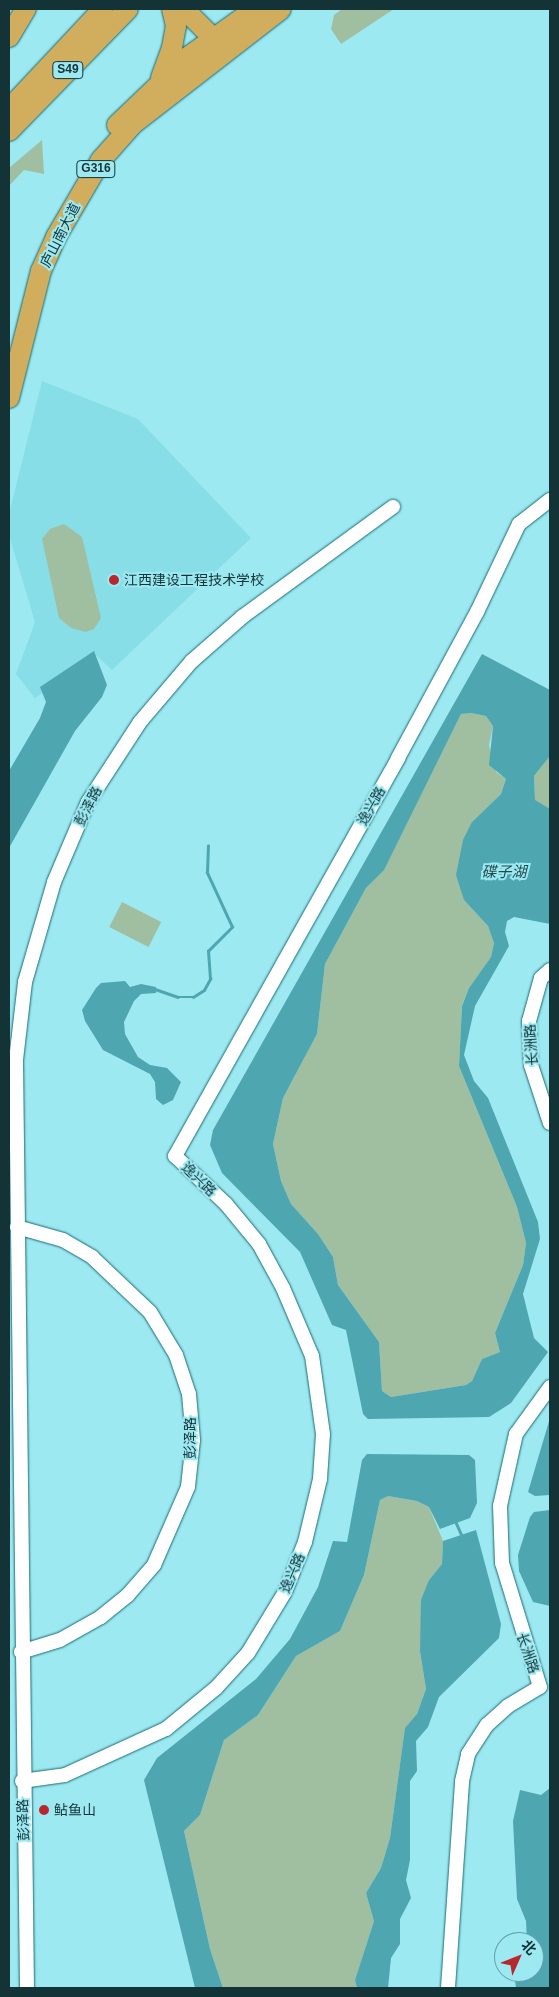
<!DOCTYPE html>
<meta charset="utf-8">
<style>
body{margin:0}
#map{position:relative;width:559px;height:1997px;overflow:hidden;background:#9de9f2;font-family:Arial,"Noto Sans SC",sans-serif}
div>[style]{position:absolute}
[style*='--x']{left:calc(var(--x)*1px);top:calc(var(--y)*1px);width:calc(var(--w)*1px);rotate:calc(var(--a)*1deg)}
.built>*{inset:0;background:#87dee7}
.green>*{inset:0;background:#a0bea0;transform-origin:0 0}
.water>*{inset:0;background:#4da6b0}
.stream>*{height:2.5px;margin:-1.25px;padding:0 1.25px;transform-origin:1.25px;border-radius:1.25px;background:#4da6b0}
.roads{filter:drop-shadow(0 0 1px #176b73) drop-shadow(0 0 1px #176b73)}
.minor>*{height:14px;margin:-7px;padding:0 7px;transform-origin:7px;border-radius:7px;background:#fff}
.highway>*{height:20px;margin:-10px;padding:0 10px;transform-origin:10px;border-radius:10px;background:#d1ad5e}
.dots>*{width:14px;height:14px;translate:-50% -50%;box-sizing:border-box;border:2px solid #9de9f2;border-radius:50%}
span{translate:-50% -50%;white-space:nowrap;text-align:center;line-height:1.15;-webkit-text-stroke:4px #9de9f2;paint-order:stroke}
.shield-label span{padding:1px 4px;background:#9de9f2;border:1px solid;border-radius:4px;-webkit-text-stroke-width:0}
.shield-label{font-size:12px;color:#133337;font-weight:700}
.street-label{font-size:14px;color:#133337}
.poi-label{font-size:14px;color:#133337}
.left{translate:0 -50%;text-align:left}
.water-label{font-size:15px;color:#224b50;font-style:italic}
.frame{position:absolute;inset:0;border:10px solid #133337;pointer-events:none}
.north{position:absolute;left:494px;top:1932px;width:50px;height:50px;box-sizing:border-box;background:#9de9f2;border:1px solid #66a0a7;border-radius:50%;rotate:46deg;font-size:14px;font-weight:700;line-height:20px;text-align:center;color:#133337}
.north::after{content:'';display:block;margin:auto;width:18px;height:22px;background:#b7272c;clip-path:polygon(50% 0,100% 100%,50% 72%,0 100%)}
</style>
<div id="map">
<div class="built">
<div style="clip-path:polygon(42px 381px,138px 419px,251px 538px,112px 670px,96px 655px,35px 698px,16px 674px,35px 622px,9px 535px,9px 514px)"></div>
</div>
<div class="green">
<div style="clip-path:polygon(342px 9px,394px 9px,341px 44px,331px 29px,334px 15px)"></div>
<div style="clip-path:polygon(42px 140px,44px 174px,24px 170px,9px 186px,9px 168px)"></div>
<div style="clip-path:polygon(64px 524px,82px 537px,101px 618px,94px 629px,86px 632px,71px 628px,59px 618px,42px 539px,50px 529px)"></div>
<div style="clip-path:polygon(471px 713px,486px 716px,493px 726px,489px 745px,496px 772px,506px 779px,501px 794px,472px 822px,464px 900px,488px 926px,494px 943px,491px 957px,469px 988px,462px 1005px,459px 1066px,517px 1207px,526px 1243px,523px 1265px,495px 1333px,500px 1352px,482px 1359px,472px 1381px,466px 1385px,391px 1397px,382px 1391px,379px 1342px,338px 1285px,333px 1257px,318px 1234px,291px 1204px,281px 1181px,273px 1144px,283px 1098px,317px 1034px,325px 964px,366px 888px,384px 869px,461px 714px)"></div>
<div style="clip-path:polygon(550px 756px,550px 809px,535px 801px,534px 776px)"></div>
<div style="left:122px;top:902px;width:44px;height:28px;rotate:27deg"></div>
<div style="clip-path:polygon(388px 1496px,417px 1501px,429px 1507px,443px 1541px,442px 1564px,429px 1580px,420px 1651px,426px 1689px,417px 1714px,405px 1729px,390px 1838px,381px 1868px,366px 1893px,374px 1921px,355px 1980px,357px 1988px,223px 1988px,210px 1949px,184px 1831px,200px 1815px,224px 1740px,258px 1715px,296px 1656px,340px 1631px,364px 1575px,380px 1500px)"></div>
</div>
<div class="water">
<div style="clip-path:polygon(94px 651px,107px 685px,102px 697px,75px 731px,9px 848px,9px 771px,40px 718px,46px 702px,40px 687px)"></div>
<div style="clip-path:polygon(evenodd,482px 654px,550px 690px,550px 756px,534px 776px,535px 800px,550px 809px,550px 924px,514px 917px,507px 921px,505px 932px,509px 946px,475px 1006px,464px 1055px,474px 1081px,488px 1098px,538px 1222px,540px 1239px,523px 1294px,534px 1338px,548px 1352px,511px 1403px,489px 1417px,368px 1419px,363px 1414px,346px 1330px,332px 1325px,300px 1252px,222px 1173px,210px 1145px,213px 1130px,482px 654px,471px 713px,486px 716px,493px 726px,489px 765px,506px 779px,501px 794px,472px 822px,463px 840px,456px 875px,464px 900px,488px 926px,494px 943px,491px 957px,469px 988px,462px 1006px,459px 1066px,517px 1207px,526px 1243px,523px 1265px,495px 1333px,500px 1352px,482px 1359px,472px 1381px,466px 1385px,391px 1397px,382px 1391px,379px 1342px,338px 1285px,333px 1257px,318px 1234px,291px 1204px,281px 1181px,273px 1144px,283px 1098px,317px 1034px,325px 964px,366px 888px,384px 870px,461px 714px,471px 713px)"></div>
<div style="clip-path:polygon(125px 981px,130px 987px,141px 984px,156px 987px,156px 993px,141px 994px,134px 1001px,124px 1022px,125px 1034px,138px 1057px,150px 1065px,167px 1068px,181px 1082px,173px 1100px,163px 1105px,156px 1099px,155px 1082px,150px 1074px,103px 1050px,85px 1021px,82px 1010px,96px 988px,101px 983px)"></div>
<div style="clip-path:polygon(550px 1418px,550px 1495px,535px 1496px,528px 1492px)"></div>
<div style="clip-path:polygon(367px 1454px,469px 1455px,475px 1460px,477px 1503px,470px 1518px,440px 1529px,429px 1507px,417px 1501px,388px 1496px,380px 1500px,364px 1575px,340px 1631px,296px 1656px,258px 1715px,224px 1740px,200px 1815px,184px 1831px,210px 1949px,223px 1988px,195px 1988px,144px 1780px,157px 1758px,256px 1679px,290px 1639px,318px 1587px,333px 1541px,347px 1542px,362px 1460px)"></div>
<div style="clip-path:polygon(550px 1510px,550px 1606px,533px 1602px,519px 1571px,518px 1555px,530px 1517px,534px 1512px)"></div>
<div style="clip-path:polygon(476px 1530px,501px 1624px,499px 1638px,439px 1697px,428px 1727px,416px 1741px,417px 1771px,410px 1781px,410px 1860px,406px 1880px,411px 1898px,400px 1919px,400px 1944px,391px 1958px,388px 1988px,357px 1988px,355px 1980px,374px 1921px,366px 1893px,381px 1868px,390px 1838px,405px 1728px,417px 1714px,426px 1689px,420px 1651px,421px 1600px,429px 1580px,442px 1564px,443px 1541px)"></div>
<div style="clip-path:polygon(550px 1788px,550px 1988px,516px 1988px,514px 1972px,534px 1972px,534px 1942px,527px 1942px,526px 1921px,517px 1899px,513px 1821px,520px 1790px,541px 1795px)"></div>
</div>
<div class="stream">
<div style="--x:155;--y:989;--w:24;--a:19"></div>
<div style="--x:178;--y:997;--w:15;--a:0"></div>
<div style="--x:193;--y:997;--w:13;--a:-32"></div>
<div style="--x:204;--y:990;--w:13;--a:-61"></div>
<div style="--x:210;--y:979;--w:28;--a:-94"></div>
<div style="--x:208;--y:951;--w:34;--a:-45"></div>
<div style="--x:232;--y:927;--w:60;--a:-114.8"></div>
<div style="--x:207;--y:873;--w:27;--a:-88"></div>
<div style="--x:455;--y:1520;--w:20;--a:66"></div>
</div>
<div class="roads">
<div class="minor">
<div style="--x:550;--y:970;--w:12;--a:138"></div>
<div style="--x:541;--y:978;--w:45;--a:105.6"></div>
<div style="--x:529;--y:1021;--w:44;--a:87.4"></div>
<div style="--x:531;--y:1065;--w:61;--a:71.9"></div>
<div style="--x:17;--y:1227;--w:48;--a:15.8"></div>
<div style="--x:63;--y:1240;--w:34;--a:30"></div>
<div style="--x:92;--y:1257;--w:80;--a:43.5"></div>
<div style="--x:150;--y:1312;--w:50;--a:58.8"></div>
<div style="--x:176;--y:1355;--w:41;--a:71.6"></div>
<div style="--x:189;--y:1394;--w:46;--a:85"></div>
<div style="--x:193;--y:1440;--w:47;--a:96.1"></div>
<div style="--x:188;--y:1487;--w:85;--a:113.6"></div>
<div style="--x:154;--y:1565;--w:40;--a:131"></div>
<div style="--x:128;--y:1595;--w:35;--a:141"></div>
<div style="--x:101;--y:1617;--w:47;--a:150.7"></div>
<div style="--x:60;--y:1640;--w:41;--a:162.9"></div>
<div style="--x:22;--y:1781;--w:43;--a:-7.9"></div>
<div style="--x:65;--y:1775;--w:111;--a:-24.5"></div>
<div style="--x:166;--y:1729;--w:65;--a:-39.4"></div>
<div style="--x:216;--y:1688;--w:47;--a:-47.6"></div>
<div style="--x:248;--y:1653;--w:71;--a:-58.8"></div>
<div style="--x:285;--y:1592;--w:54;--a:-68.2"></div>
<div style="--x:305;--y:1542;--w:65;--a:-76.6"></div>
<div style="--x:320;--y:1479;--w:45;--a:-86.2"></div>
<div style="--x:323;--y:1434;--w:79;--a:-98"></div>
<div style="--x:312;--y:1356;--w:74;--a:-113.1"></div>
<div style="--x:283;--y:1288;--w:50;--a:-118.6"></div>
<div style="--x:259;--y:1244;--w:52;--a:-129.5"></div>
<div style="--x:226;--y:1204;--w:70;--a:-136.7"></div>
<div style="--x:175;--y:1156;--w:456;--a:-60.7"></div>
<div style="--x:398;--y:758;--w:166;--a:-61.6"></div>
<div style="--x:477;--y:612;--w:98;--a:-64.5"></div>
<div style="--x:519;--y:524;--w:39;--a:-38"></div>
<div style="--x:27;--y:1988;--w:928;--a:-90.68"></div>
<div style="--x:16;--y:1060;--w:79;--a:-83.4"></div>
<div style="--x:25;--y:982;--w:104;--a:-73.8"></div>
<div style="--x:54;--y:882;--w:87;--a:-67"></div>
<div style="--x:88;--y:802;--w:95;--a:-57"></div>
<div style="--x:140;--y:722;--w:80;--a:-49.6"></div>
<div style="--x:192;--y:661;--w:67;--a:-41.3"></div>
<div style="--x:242;--y:617;--w:187;--a:-36.1"></div>
<div style="--x:448;--y:1988;--w:207;--a:-86.1"></div>
<div style="--x:462;--y:1781;--w:28;--a:-77"></div>
<div style="--x:468;--y:1754;--w:35;--a:-57"></div>
<div style="--x:487;--y:1725;--w:28;--a:-42"></div>
<div style="--x:508;--y:1706;--w:37;--a:-31"></div>
<div style="--x:540;--y:1687;--w:130;--a:-107"></div>
<div style="--x:502;--y:1563;--w:57;--a:-92"></div>
<div style="--x:500;--y:1506;--w:74;--a:-77.5"></div>
<div style="--x:516;--y:1434;--w:58;--a:-54.1"></div>
</div>
<div class="highway">
<div style="--x:184;--y:9;--w:41;--a:45"></div>
<div style="--x:213;--y:38;--w:12;--a:81"></div>
<div style="--x:9;--y:37;--w:33;--a:-59"></div>
<div style="--x:161;--y:78;--w:32;--a:-70"></div>
<div style="--x:172;--y:48;--w:22;--a:-80"></div>
<div style="--x:176;--y:26;--w:17;--a:-103"></div>
<div style="--x:9;--y:109;--w:137;--a:-46.8"></div>
<div style="--x:117;--y:125;--w:98;--a:-43.8"></div>
<div style="--x:188;--y:57;--w:82;--a:-35.6"></div>
<div style="--x:9;--y:131;--w:170;--a:-45.7"></div>
<div style="--x:9;--y:398;--w:131;--a:-75.9"></div>
<div style="--x:41;--y:271;--w:37;--a:-66"></div>
<div style="--x:56;--y:237;--w:89;--a:-59.7"></div>
<div style="--x:101;--y:160;--w:48;--a:-48.4"></div>
<div style="--x:133;--y:124;--w:187;--a:-37.8"></div>
</div>
</div>
<div class="dots">
<div style="left:114px;top:580px;background:#b7272c"></div>
<div style="left:44px;top:1810px;background:#b7272c"></div>
</div>
<div class="shield-label">
<span style="left:68px;top:70px">S49</span>
<span style="left:96px;top:169px">G316</span>
</div>
<div class="street-label">
<span style="left:60px;top:235px;rotate:-63deg">庐山南大道</span>
<span style="left:88px;top:806px;rotate:-63deg">彭泽路</span>
<span style="left:371px;top:806px;rotate:-61deg">逸兴路</span>
<span style="left:531px;top:1045px;rotate:-94deg">长洲路</span>
<span style="left:199px;top:1179px;rotate:44deg">逸兴路</span>
<span style="left:190px;top:1438px;rotate:-90deg">彭泽路</span>
<span style="left:292px;top:1573px;rotate:-67deg">逸兴路</span>
<span style="left:528px;top:1653px;rotate:71deg">长洲路</span>
<span style="left:23px;top:1820px;rotate:-92deg">彭泽路</span>
</div>
<div class="poi-label">
<span class="left" style="left:124px;top:580px">江西建设工程技术学校</span>
<span class="left" style="left:54px;top:1810px">鲇鱼山</span>
</div>
<div class="water-label">
<span style="left:504px;top:872px">碟子湖</span>
</div>
<div class="frame"></div>
<div class="north">北</div>
</div>
